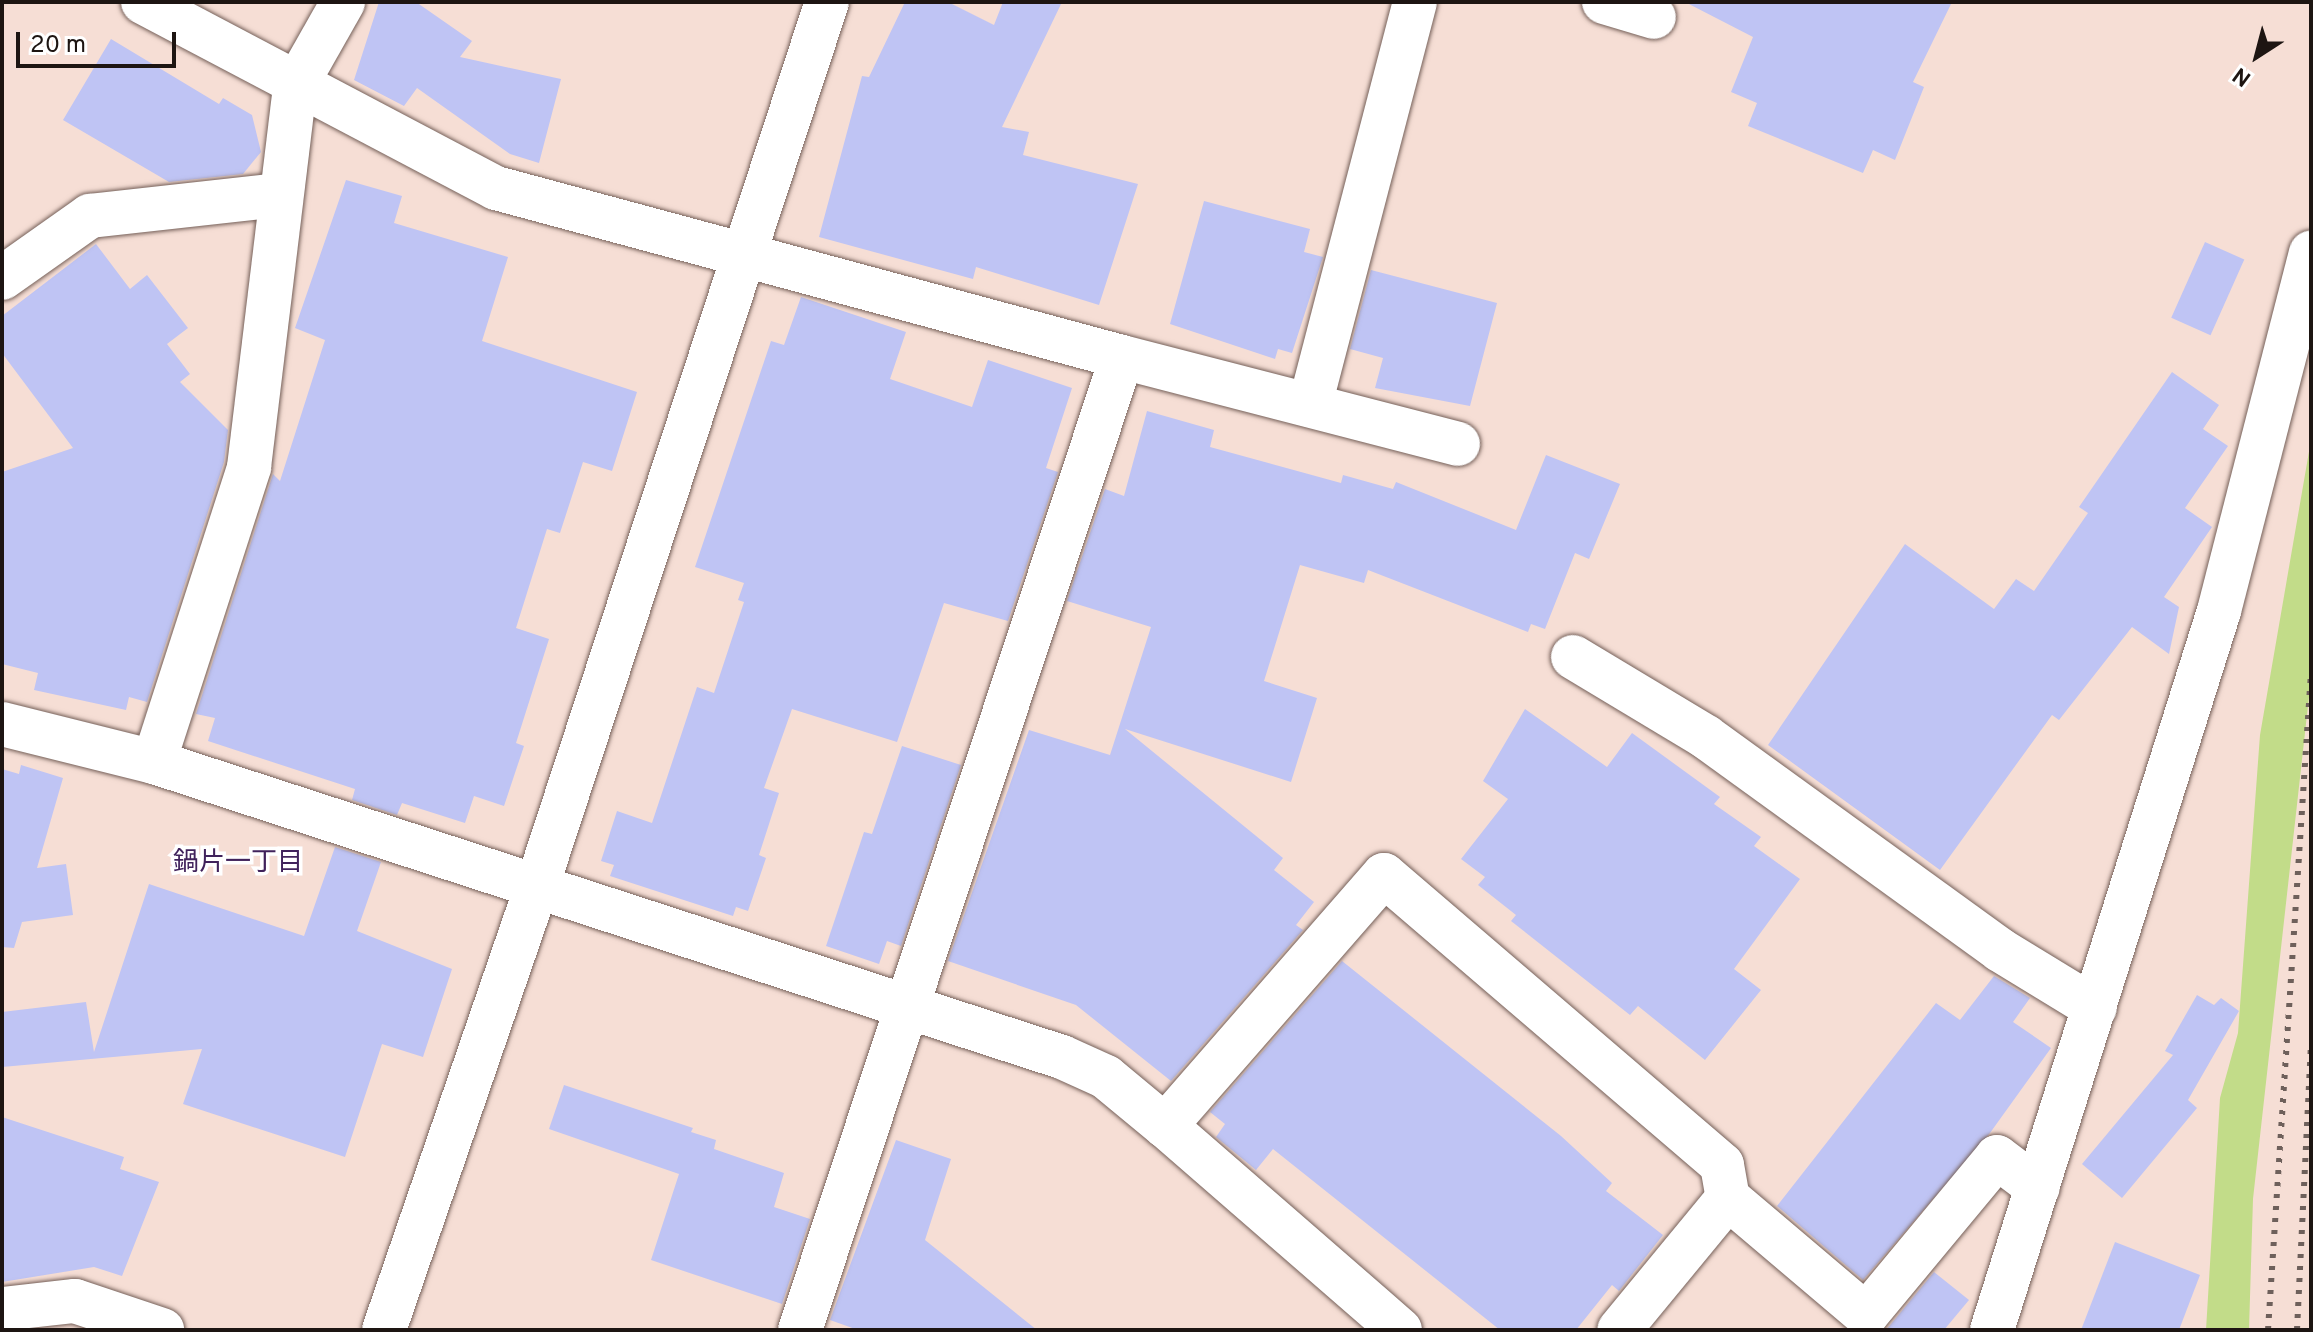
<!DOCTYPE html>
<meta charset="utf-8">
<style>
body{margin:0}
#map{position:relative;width:2313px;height:1332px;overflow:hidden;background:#f6ded5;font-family:Overpass,"Noto Sans JP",sans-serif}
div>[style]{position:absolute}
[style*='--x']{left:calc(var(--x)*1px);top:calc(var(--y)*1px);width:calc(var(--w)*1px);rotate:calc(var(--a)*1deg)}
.green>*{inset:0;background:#c2dc89}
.building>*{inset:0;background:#bfc4f4;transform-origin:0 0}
.roads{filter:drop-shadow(0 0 2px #756059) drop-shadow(0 0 2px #756059)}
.minor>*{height:44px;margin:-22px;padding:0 22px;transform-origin:22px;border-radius:22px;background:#fff}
.rail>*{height:6px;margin-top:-3px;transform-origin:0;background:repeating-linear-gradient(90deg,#6e605b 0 4px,transparent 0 12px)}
span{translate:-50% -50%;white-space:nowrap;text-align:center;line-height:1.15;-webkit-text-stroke:7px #fff;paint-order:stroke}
.neighbourhood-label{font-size:26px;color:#40225b}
.frame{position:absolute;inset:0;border:4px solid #1d1512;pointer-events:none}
.north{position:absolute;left:2217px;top:16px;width:80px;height:80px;-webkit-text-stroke:6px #fff;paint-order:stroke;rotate:216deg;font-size:22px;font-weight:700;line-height:32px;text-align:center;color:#1d1512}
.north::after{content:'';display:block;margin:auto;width:28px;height:36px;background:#1d1512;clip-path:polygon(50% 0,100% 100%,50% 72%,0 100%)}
.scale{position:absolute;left:16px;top:32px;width:160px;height:36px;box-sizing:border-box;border:4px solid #1d1512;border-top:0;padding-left:10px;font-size:24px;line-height:28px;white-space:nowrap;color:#1d1512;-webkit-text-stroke:6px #fff;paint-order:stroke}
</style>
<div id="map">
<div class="green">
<div style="clip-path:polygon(2311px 440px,2311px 679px,2253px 1199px,2249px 1330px,2206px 1330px,2220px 1098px,2238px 1033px,2260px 735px)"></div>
</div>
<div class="building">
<div style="clip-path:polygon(379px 2px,416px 2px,472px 41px,460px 57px,561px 79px,539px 163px,510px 154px,417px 88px,404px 106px,354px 80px)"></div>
<div style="clip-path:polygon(905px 2px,948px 2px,994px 25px,1003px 2px,1062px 2px,1002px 127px,1029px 132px,1023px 155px,1138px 184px,1099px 305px,976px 267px,973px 279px,819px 237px,862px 76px,869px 77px)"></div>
<div style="clip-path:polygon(1685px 2px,1952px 2px,1913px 82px,1924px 87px,1895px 160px,1873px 150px,1863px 173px,1748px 126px,1757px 103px,1731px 92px,1753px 37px)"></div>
<div style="clip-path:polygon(111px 39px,219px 104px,223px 98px,252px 115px,261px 152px,243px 174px,169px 182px,63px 120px)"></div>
<div style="clip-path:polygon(346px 180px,402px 196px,394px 223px,508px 257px,482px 341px,637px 392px,612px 471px,583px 462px,560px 533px,547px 529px,516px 628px,549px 639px,516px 743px,524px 746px,504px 806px,474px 796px,465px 823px,402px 803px,397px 815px,352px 800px,355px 789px,208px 741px,215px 718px,196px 714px,273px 474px,280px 481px,325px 340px,295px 328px)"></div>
<div style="clip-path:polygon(1204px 201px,1310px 229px,1304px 252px,1323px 257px,1292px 353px,1278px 349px,1275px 359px,1170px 324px)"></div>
<div style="left:2205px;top:242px;width:43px;height:83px;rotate:24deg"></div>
<div style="clip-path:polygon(96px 244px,130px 289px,147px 275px,188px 328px,167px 344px,190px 374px,180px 382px,228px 430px,224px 462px,147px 702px,129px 697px,126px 710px,34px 690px,38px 673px,2px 664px,2px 472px,73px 448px,2px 353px,2px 316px)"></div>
<div style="clip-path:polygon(1371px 270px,1497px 303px,1470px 406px,1375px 388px,1383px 358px,1350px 349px)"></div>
<div style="clip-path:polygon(801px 297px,906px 332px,890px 379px,972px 407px,988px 360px,1072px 388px,1046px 468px,1058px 472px,1008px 621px,944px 603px,897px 742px,792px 709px,764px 788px,779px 793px,759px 855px,766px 858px,748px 911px,736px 907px,733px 916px,610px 876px,614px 865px,601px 861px,617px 811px,652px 823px,697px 687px,714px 693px,744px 602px,738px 600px,744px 583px,695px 567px,771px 341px,784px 345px)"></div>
<div style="clip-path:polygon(2172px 372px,2219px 405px,2203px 429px,2228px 446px,2185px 508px,2212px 527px,2164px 597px,2179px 607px,2169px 654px,2132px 627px,2059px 720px,2052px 715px,1940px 870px,1768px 745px,1905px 544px,1994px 609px,2016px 579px,2034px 591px,2088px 513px,2079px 507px)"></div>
<div style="clip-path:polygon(1147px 411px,1214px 430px,1210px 447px,1341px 483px,1343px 475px,1393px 489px,1396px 482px,1516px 530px,1546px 455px,1620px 484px,1589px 559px,1575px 553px,1545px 629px,1531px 624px,1528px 632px,1368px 570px,1364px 583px,1300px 565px,1264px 681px,1317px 698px,1291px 782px,1125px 729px,1283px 858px,1274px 870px,1314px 902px,1296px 925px,1303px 930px,1171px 1081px,1076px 1005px,948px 961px,1029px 730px,1110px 755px,1151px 627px,1067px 601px,1105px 489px,1124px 496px)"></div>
<div style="clip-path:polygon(1525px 709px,1607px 767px,1632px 733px,1720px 797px,1714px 804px,1761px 837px,1754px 846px,1800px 879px,1734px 969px,1761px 990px,1705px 1060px,1638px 1006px,1630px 1015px,1511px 921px,1516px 915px,1478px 885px,1485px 877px,1461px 859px,1508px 799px,1483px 781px)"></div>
<div style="clip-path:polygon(902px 746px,961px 765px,901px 946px,887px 941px,879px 964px,826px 946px,864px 832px,872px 834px)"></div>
<div style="clip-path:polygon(21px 765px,63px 778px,37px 868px,66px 864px,73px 915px,22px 922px,14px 948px,2px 947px,2px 769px,19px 774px)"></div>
<div style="clip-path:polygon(335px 847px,381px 862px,357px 931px,452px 969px,423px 1057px,382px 1044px,345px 1157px,183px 1104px,202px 1049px,2px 1067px,2px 1012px,86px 1002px,94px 1052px,149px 884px,304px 936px)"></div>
<div style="clip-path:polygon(1342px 961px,1561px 1136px,1612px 1183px,1606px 1191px,1663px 1235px,1619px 1291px,1612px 1285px,1576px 1330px,1500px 1330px,1273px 1149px,1256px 1170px,1216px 1137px,1225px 1124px,1210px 1112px)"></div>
<div style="clip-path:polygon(1994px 976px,2030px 998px,2013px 1022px,2051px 1048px,1990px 1133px,1863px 1280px,1777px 1206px,1936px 1003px,1960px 1020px)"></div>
<div style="clip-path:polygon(2197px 995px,2214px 1005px,2221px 998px,2239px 1011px,2188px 1100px,2197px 1108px,2122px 1198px,2082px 1164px,2173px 1055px,2165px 1051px)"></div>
<div style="clip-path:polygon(564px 1085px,693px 1128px,691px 1132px,716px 1140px,714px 1149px,784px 1173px,774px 1207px,810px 1219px,782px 1304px,651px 1260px,679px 1174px,549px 1129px)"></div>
<div style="clip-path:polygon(2px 1117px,124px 1157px,120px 1169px,159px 1182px,122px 1276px,94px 1267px,2px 1282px)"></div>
<div style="clip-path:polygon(896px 1140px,951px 1159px,925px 1240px,1037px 1330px,858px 1330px,830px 1320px)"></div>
<div style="clip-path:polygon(2115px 1242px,2200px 1275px,2179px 1330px,2081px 1330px)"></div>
<div style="clip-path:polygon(1934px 1272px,1969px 1300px,1944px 1330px,1886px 1330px)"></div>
</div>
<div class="roads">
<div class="minor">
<div style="--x:143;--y:2;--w:399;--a:27.8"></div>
<div style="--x:496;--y:188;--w:648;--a:15.11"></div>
<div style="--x:1122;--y:357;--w:1025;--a:108.31"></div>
<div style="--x:1604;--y:2;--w:52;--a:16.7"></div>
<div style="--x:2;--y:278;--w:108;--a:-35.2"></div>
<div style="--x:90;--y:216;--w:190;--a:-6.3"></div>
<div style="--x:1122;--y:357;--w:347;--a:14.5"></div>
<div style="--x:1310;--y:405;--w:416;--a:-75.4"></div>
<div style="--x:1573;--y:657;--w:155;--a:31"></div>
<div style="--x:1706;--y:737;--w:363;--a:35.9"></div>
<div style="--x:2000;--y:950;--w:111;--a:31.4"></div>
<div style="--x:2;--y:724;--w:157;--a:14"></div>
<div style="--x:154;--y:762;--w:955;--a:18"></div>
<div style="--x:1062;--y:1057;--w:48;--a:24.4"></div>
<div style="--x:1106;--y:1077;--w:77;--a:39.7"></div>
<div style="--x:154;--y:762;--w:310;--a:-72.1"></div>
<div style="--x:249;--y:467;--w:383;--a:-83.1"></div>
<div style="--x:295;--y:87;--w:98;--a:-60.5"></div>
<div style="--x:1728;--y:1198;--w:181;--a:40.3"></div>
<div style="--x:1866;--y:1315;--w:205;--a:-50.3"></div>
<div style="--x:1997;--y:1157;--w:51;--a:37.1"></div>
<div style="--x:2;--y:1309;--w:73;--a:-6.3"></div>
<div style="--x:75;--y:1301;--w:92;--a:18.4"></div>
<div style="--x:384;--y:1330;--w:470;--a:-71"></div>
<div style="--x:537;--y:886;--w:930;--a:-71.84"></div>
<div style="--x:1400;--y:1330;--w:311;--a:-139"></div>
<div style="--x:1165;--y:1126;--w:333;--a:-48.9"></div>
<div style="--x:1384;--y:875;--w:445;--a:40.6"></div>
<div style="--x:1722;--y:1165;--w:34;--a:80"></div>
<div style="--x:1728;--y:1198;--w:171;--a:129.5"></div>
<div style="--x:1992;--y:1330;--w:754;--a:-72.48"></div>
<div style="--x:2219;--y:611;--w:370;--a:-75.6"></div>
</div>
</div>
<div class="rail">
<div style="--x:2268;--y:1330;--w:659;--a:-86.26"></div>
<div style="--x:2297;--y:1330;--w:288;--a:-87.2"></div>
</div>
<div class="neighbourhood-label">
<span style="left:238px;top:864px">鍋片一丁目</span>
</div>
<div class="frame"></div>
<div class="north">N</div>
<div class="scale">20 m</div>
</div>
